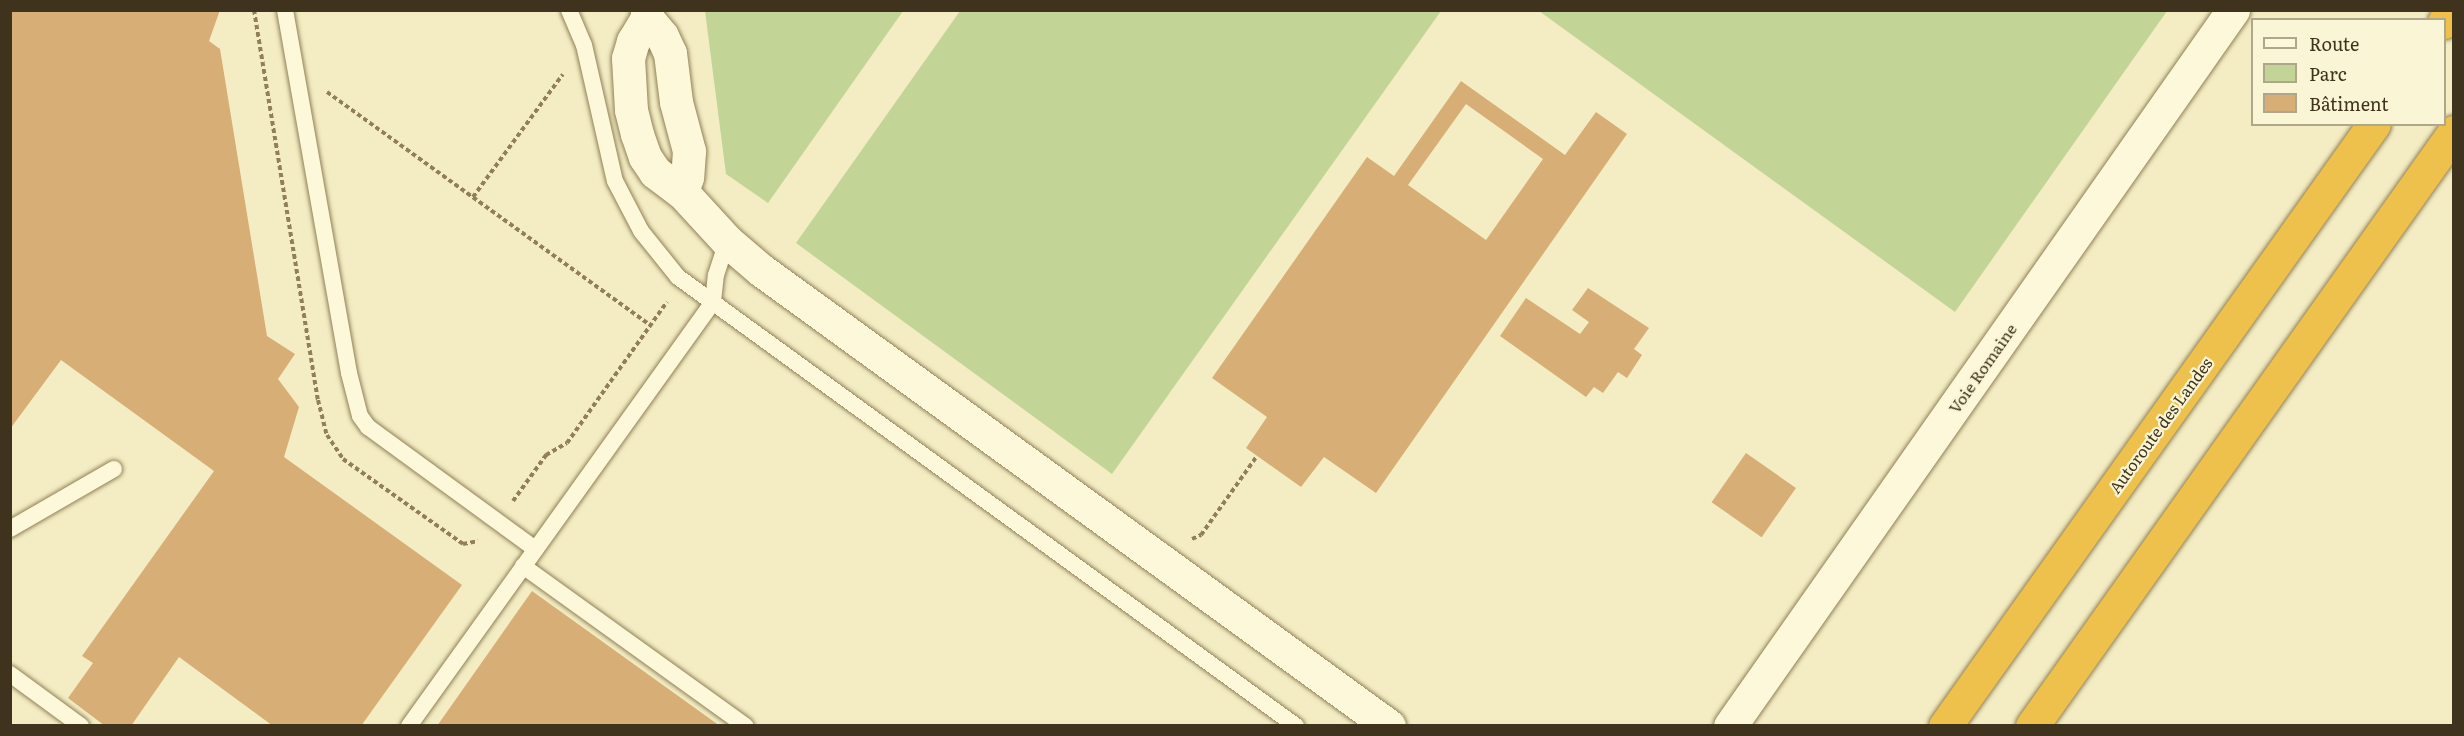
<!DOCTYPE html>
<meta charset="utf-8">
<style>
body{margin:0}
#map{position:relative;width:2464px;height:736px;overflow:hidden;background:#f4edc4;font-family:Literata,serif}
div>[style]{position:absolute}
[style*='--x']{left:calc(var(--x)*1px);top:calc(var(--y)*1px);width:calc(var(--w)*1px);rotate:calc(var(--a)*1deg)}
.green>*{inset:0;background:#c2d496}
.building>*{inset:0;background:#d7ae75;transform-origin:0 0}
.path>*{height:4px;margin-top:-2px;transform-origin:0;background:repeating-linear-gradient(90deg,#918057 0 4.5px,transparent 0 7.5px)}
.roads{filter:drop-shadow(0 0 2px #918057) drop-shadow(0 0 2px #918057)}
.lane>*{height:16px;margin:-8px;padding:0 8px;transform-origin:8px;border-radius:8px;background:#fdf8d9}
.street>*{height:33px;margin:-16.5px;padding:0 16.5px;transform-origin:16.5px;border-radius:16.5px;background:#fdf8d9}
.highway>*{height:33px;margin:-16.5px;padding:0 16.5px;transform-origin:16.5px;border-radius:16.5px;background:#edc14b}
span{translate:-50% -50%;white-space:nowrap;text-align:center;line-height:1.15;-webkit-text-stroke:4.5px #faf5d5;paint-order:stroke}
.street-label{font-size:16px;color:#3f331d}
.frame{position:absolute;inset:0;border:12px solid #3f331d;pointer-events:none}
.legend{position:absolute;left:2251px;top:18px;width:195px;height:108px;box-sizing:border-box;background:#faf5d5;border:2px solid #afa78b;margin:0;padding:8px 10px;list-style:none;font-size:18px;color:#3f331d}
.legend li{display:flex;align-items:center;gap:12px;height:30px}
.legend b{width:30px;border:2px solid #afa78b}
</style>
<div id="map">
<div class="green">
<div style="clip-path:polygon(705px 11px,903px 11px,768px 203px,726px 174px)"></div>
<div style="clip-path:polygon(960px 11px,1441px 11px,1112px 474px,796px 243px)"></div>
<div style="clip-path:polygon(1539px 11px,2167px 11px,1955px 312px)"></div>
</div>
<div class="building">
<div style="clip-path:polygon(10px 10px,220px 10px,209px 41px,220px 49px,267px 336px,295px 354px,278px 379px,299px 407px,284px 457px,462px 585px,361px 726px,273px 726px,179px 657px,131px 726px,105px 726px,68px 698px,93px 663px,82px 656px,214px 471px,61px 360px,10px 429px)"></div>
<div style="clip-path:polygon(evenodd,1461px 81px,1565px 155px,1596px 112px,1627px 134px,1376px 493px,1324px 457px,1301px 487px,1246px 448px,1267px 417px,1212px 378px,1367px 157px,1394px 176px,1461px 81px,1466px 104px,1543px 159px,1486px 240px,1408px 185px,1466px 104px)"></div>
<div style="clip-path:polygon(1588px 288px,1649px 328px,1634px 349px,1642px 355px,1627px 378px,1618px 372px,1603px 393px,1594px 387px,1586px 397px,1500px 336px,1526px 298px,1580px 334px,1589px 322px,1572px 310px)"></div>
<div style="left:1746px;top:453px;width:61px;height:60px;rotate:35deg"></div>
<div style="clip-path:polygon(532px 591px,720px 726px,437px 726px)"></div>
</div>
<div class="path">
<div style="--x:254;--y:10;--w:395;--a:80.7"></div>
<div style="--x:318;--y:400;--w:36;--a:76"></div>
<div style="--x:327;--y:435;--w:29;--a:56"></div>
<div style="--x:343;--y:459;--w:147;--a:35.3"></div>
<div style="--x:463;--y:544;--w:15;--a:-11"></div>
<div style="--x:327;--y:92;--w:398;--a:35.8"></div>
<div style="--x:473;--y:197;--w:152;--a:-53.8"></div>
<div style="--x:513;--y:501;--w:57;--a:-54.3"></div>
<div style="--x:546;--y:455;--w:24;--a:-30"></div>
<div style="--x:567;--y:443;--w:173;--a:-54.7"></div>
<div style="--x:1192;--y:539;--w:10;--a:-24"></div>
<div style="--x:1201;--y:535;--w:97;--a:-54.7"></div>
</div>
<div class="roads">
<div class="lane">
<div style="--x:285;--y:10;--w:369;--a:80"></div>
<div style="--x:349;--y:373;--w:44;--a:75.7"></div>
<div style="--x:360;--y:416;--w:14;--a:54"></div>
<div style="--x:368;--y:427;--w:207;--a:36.1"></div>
<div style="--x:569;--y:10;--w:38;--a:67"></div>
<div style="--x:584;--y:45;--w:139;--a:77.2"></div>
<div style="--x:615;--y:181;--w:56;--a:62.5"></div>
<div style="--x:641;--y:231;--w:59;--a:51.2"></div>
<div style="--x:678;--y:277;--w:764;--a:36"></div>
<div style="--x:10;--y:529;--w:120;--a:-30"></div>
<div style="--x:523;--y:566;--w:274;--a:35.7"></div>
<div style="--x:10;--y:674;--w:88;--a:36.2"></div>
<div style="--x:409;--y:726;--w:522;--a:-54.36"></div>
<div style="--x:713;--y:302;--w:27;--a:-84"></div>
<div style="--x:716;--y:275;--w:36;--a:-72"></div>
</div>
<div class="street">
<div style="--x:647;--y:10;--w:8;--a:90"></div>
<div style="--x:647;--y:18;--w:27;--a:121"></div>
<div style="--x:633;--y:41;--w:18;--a:106"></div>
<div style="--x:628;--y:58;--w:52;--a:86.7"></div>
<div style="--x:631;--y:110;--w:25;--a:76"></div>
<div style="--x:637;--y:134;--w:24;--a:71"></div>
<div style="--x:645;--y:157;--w:18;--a:56"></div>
<div style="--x:655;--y:172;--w:34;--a:37"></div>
<div style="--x:682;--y:192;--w:67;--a:47.4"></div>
<div style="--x:727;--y:241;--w:45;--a:40.5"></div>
<div style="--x:761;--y:270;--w:776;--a:35.98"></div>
<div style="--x:647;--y:18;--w:23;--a:50"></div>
<div style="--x:662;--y:36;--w:19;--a:65"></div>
<div style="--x:670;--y:53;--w:49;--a:83"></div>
<div style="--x:676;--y:102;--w:51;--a:75.1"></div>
<div style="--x:689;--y:151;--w:26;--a:94"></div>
<div style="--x:687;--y:177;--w:16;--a:108"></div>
<div style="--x:1730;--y:726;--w:875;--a:-54.91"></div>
</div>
<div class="highway">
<div style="--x:2444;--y:22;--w:14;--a:-56"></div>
<div style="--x:1945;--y:726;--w:739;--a:-54.53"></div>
<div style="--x:2032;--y:726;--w:729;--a:-54.61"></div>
</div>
</div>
<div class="street-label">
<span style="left:1982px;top:368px;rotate:-55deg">Voie Romaine</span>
<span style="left:2160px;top:425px;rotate:-54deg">Autoroute des Landes</span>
</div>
<div class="frame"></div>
<ul class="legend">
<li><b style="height:8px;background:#fdf8d9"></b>Route</li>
<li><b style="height:16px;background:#c2d496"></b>Parc</li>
<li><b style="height:16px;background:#d7ae75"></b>Bâtiment</li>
</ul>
</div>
